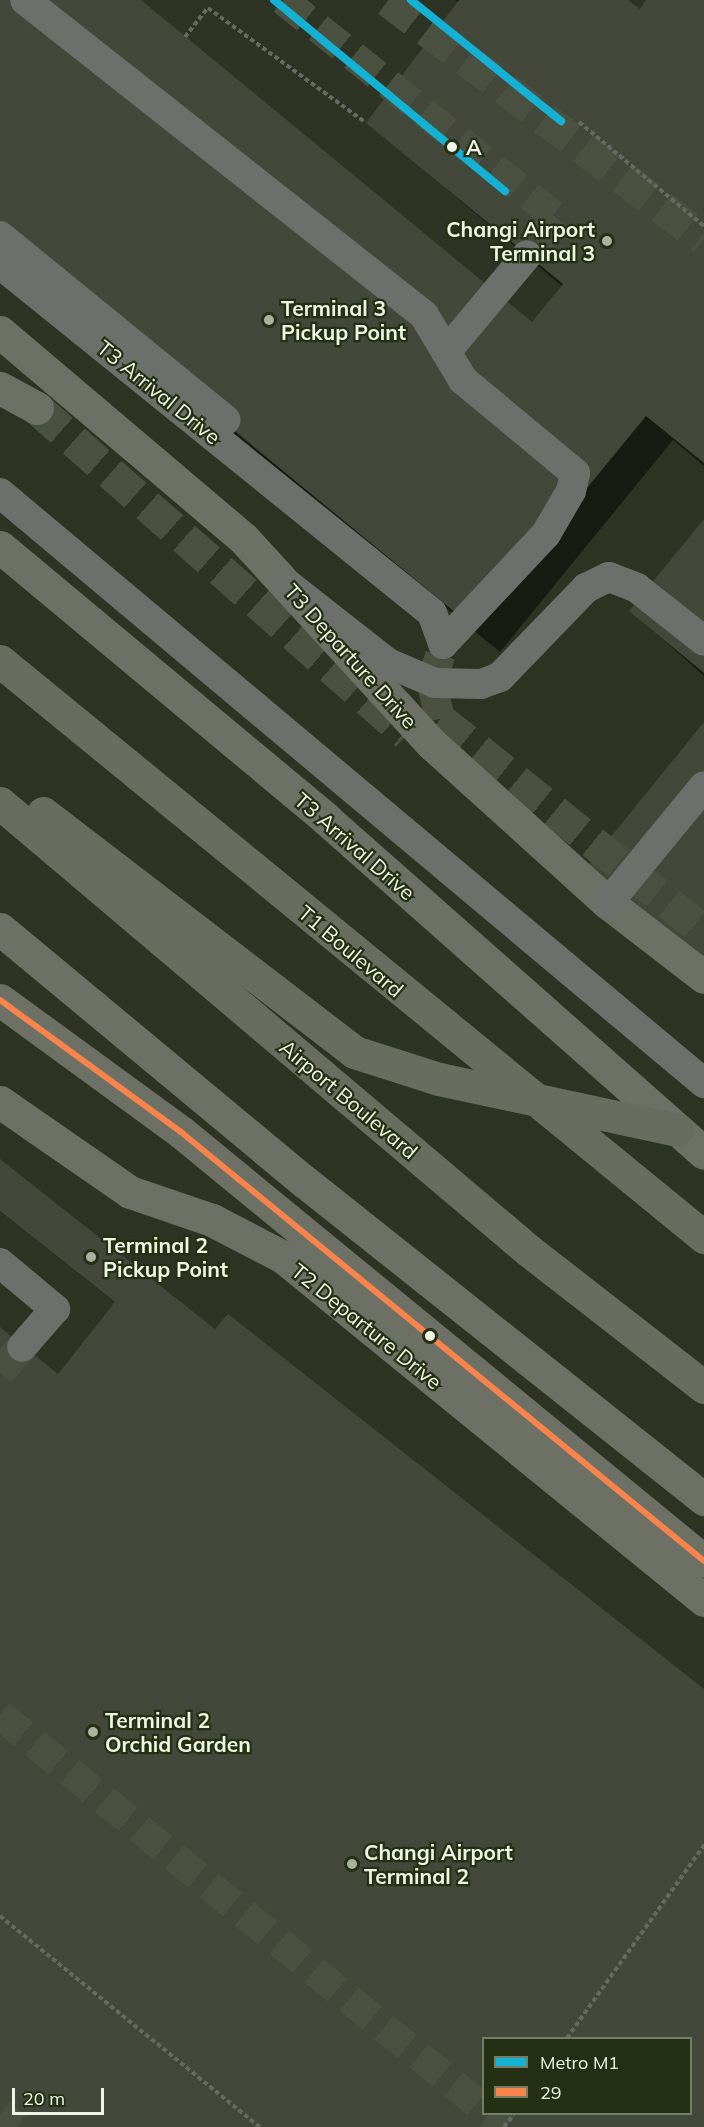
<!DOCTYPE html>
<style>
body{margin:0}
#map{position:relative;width:704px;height:2127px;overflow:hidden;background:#2e3423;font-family:Mulish,sans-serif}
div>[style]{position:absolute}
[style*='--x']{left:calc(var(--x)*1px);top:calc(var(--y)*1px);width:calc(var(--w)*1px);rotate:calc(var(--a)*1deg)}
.shadow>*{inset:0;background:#0007}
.building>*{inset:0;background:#43483a}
.minor-tunnel>*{height:30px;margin-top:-15px;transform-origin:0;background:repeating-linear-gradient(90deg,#4b5140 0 30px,transparent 0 45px)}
.major-tunnel>*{height:33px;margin-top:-16.5px;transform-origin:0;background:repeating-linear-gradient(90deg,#4b5140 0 33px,transparent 0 49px)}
.path>*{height:4px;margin-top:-2px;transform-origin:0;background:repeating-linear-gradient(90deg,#676a62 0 4.5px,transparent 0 7.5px)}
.minor>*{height:30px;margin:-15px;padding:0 15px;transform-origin:15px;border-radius:15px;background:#6d706a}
.major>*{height:33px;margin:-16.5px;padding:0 16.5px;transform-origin:16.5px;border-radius:16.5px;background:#6c7065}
.highway>*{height:33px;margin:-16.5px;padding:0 16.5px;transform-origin:16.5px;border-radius:16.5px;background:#686d5f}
.minor-bridge>*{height:30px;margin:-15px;padding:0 15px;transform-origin:15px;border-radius:15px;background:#6d706a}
.bus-1>*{height:6px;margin:-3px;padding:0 3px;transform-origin:3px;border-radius:3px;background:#f8844c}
.metro-1>*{height:8px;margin:-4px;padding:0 4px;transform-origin:4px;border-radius:4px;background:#13b2d5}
.dots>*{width:16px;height:16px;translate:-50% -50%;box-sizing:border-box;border:3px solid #252f13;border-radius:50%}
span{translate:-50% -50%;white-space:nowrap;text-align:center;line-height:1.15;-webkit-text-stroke:4.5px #252f13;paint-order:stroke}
.stop-label{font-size:21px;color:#eef5e4;font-weight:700}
.left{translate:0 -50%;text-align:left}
.poi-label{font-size:21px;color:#eef5e4;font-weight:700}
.right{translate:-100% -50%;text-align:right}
.street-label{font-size:21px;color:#eef5e4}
.legend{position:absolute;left:482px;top:2037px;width:210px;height:78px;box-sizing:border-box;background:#252f13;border:2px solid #757e67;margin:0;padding:8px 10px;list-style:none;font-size:18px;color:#eef5e4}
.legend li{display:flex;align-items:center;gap:12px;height:30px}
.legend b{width:30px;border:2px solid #757e67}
.scale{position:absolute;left:12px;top:2088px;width:92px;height:27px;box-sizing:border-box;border:3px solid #eef5e4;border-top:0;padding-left:8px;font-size:18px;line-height:21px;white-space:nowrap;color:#eef5e4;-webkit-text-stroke:4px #252f13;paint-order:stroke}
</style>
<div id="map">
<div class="shadow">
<div style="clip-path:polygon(0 0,139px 0,532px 324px,563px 287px,368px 123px,461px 5px,455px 0,626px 0,640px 11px,648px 0,704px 0,704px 466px,673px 440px,500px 652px,0 241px)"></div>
<div style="clip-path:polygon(704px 522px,704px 676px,631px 611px)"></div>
<div style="clip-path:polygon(evenodd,0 1160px,215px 1331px,704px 1691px,704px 2127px,0 2127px,0 1329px,59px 1376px,116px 1303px,0 1211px,0 1160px,484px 2038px,690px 2038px,690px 2114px,484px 2114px,484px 2038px)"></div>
</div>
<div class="building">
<div style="clip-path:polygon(0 0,141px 0,532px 322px,563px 284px,366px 123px,459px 0,628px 0,640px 9px,646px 0,704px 0,704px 463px,646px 416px,473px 627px,0 238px)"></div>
<div style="clip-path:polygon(704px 519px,704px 673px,629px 611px)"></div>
<div style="clip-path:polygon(704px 722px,704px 969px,584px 870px)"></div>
<div style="clip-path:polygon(evenodd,0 1159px,215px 1329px,228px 1314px,704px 1689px,704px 2127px,0 2127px,0 1327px,58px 1374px,115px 1302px,0 1211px,0 1159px,484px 2038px,690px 2038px,690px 2114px,484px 2114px,484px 2038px)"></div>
</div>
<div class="minor-tunnel">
<div style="--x:283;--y:0;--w:350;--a:38.5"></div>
<div style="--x:557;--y:218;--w:48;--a:129"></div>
<div style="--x:440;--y:719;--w:36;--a:-103"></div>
<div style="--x:432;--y:684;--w:41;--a:-74.6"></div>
<div style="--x:0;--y:1373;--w:34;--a:-50"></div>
<div style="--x:0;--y:1715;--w:624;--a:39.15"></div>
<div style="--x:0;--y:2114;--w:21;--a:39"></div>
<div style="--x:489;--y:2114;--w:21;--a:37"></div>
</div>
<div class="major-tunnel">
<div style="--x:388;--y:0;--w:396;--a:37.1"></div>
<div style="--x:37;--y:408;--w:493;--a:41.4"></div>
<div style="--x:440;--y:719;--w:339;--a:38.8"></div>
</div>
<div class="path">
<div style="--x:185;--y:37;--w:37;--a:-52"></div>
<div style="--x:208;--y:8;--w:195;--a:36"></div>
<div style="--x:579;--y:122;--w:163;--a:39.8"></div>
<div style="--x:0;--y:1916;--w:335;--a:39.1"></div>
<div style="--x:567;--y:2038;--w:237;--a:-54.6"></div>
<div style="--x:504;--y:2127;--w:16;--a:-52"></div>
</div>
<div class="minor">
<div style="--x:0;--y:236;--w:291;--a:39.2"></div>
<div style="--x:0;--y:264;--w:555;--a:38.93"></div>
<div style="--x:432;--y:613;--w:33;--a:70"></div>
<div style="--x:443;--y:644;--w:151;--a:-46.9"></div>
<div style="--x:546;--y:534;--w:50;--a:-59.8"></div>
<div style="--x:571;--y:491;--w:18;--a:-77"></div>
<div style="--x:575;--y:473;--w:146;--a:-140.3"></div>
<div style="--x:463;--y:380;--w:76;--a:-121"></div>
<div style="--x:424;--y:315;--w:508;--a:-141.71"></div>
<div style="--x:446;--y:352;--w:126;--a:-50.1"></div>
<div style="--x:0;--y:493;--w:919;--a:39.97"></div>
<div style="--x:0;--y:1263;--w:72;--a:39.9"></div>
<div style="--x:55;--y:1309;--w:50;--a:131"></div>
</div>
<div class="major">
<div style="--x:0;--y:332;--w:319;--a:40.3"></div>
<div style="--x:243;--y:538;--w:280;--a:47.5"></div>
<div style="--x:432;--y:744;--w:237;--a:42.1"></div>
<div style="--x:608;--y:903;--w:121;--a:37.6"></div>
<div style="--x:0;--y:388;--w:42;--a:28.4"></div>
<div style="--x:0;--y:547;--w:425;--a:39.8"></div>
<div style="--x:326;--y:819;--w:504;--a:41.46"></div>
<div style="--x:0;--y:929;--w:396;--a:39.7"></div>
<div style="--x:305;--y:1182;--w:510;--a:38.47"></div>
<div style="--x:0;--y:1000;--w:224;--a:36.1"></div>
<div style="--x:181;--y:1132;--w:676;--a:39.36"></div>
<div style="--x:0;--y:1102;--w:158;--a:34.7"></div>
<div style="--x:130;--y:1192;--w:87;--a:18.9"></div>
<div style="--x:212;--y:1220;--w:80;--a:27.5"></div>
<div style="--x:283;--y:1257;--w:543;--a:39.17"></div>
</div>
<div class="highway">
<div style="--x:0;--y:661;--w:910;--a:39.29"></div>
<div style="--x:0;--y:803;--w:692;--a:40.25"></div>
<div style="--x:528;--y:1250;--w:223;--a:37.9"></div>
<div style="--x:43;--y:813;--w:392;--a:37.5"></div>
<div style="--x:354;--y:1052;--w:89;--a:17.6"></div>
<div style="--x:439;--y:1079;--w:243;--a:12.1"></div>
</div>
<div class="minor-bridge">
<div style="--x:286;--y:583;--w:130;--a:38.1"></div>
<div style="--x:388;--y:663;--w:51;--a:23.1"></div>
<div style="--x:435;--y:683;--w:46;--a:1.2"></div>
<div style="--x:481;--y:684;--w:20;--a:-20"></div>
<div style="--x:500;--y:677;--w:124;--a:-46"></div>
<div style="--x:586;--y:588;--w:25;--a:-26"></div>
<div style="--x:609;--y:577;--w:30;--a:21"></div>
<div style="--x:637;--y:588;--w:85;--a:38.3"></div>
<div style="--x:608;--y:903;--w:151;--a:-50.6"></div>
</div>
<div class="bus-1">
<div style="--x:0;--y:1000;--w:224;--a:36.1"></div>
<div style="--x:181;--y:1132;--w:676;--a:39.36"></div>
</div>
<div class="metro-1">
<div style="--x:274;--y:0;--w:300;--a:39.6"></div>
<div style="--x:411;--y:0;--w:193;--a:38.9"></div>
</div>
<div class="dots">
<div style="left:452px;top:147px;background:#eef5e4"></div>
<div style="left:607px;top:241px;background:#abb1a0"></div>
<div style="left:269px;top:320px;background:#abb1a0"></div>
<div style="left:91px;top:1257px;background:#abb1a0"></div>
<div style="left:430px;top:1336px;background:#eef5e4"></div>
<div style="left:93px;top:1732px;background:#abb1a0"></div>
<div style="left:352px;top:1864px;background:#abb1a0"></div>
</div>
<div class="stop-label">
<span class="left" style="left:466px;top:147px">A</span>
</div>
<div class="poi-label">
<span class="right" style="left:595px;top:241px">Changi Airport<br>Terminal 3</span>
<span class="left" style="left:281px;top:320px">Terminal 3<br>Pickup Point</span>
<span class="left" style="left:103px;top:1257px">Terminal 2<br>Pickup Point</span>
<span class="left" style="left:105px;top:1732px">Terminal 2<br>Orchid Garden</span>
<span class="left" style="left:364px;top:1864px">Changi Airport<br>Terminal 2</span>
</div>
<div class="street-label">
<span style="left:159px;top:392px;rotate:39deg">T3 Arrival Drive</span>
<span style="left:351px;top:656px;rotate:48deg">T3 Departure Drive</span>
<span style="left:355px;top:846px;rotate:41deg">T3 Arrival Drive</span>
<span style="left:351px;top:951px;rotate:40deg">T1 Boulevard</span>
<span style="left:349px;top:1099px;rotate:40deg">Airport Boulevard</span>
<span style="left:367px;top:1326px;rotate:39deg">T2 Departure Drive</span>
</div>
<ul class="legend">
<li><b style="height:8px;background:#13b2d5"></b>Metro M1</li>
<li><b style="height:8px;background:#f8844c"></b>29</li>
</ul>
<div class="scale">20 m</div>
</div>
